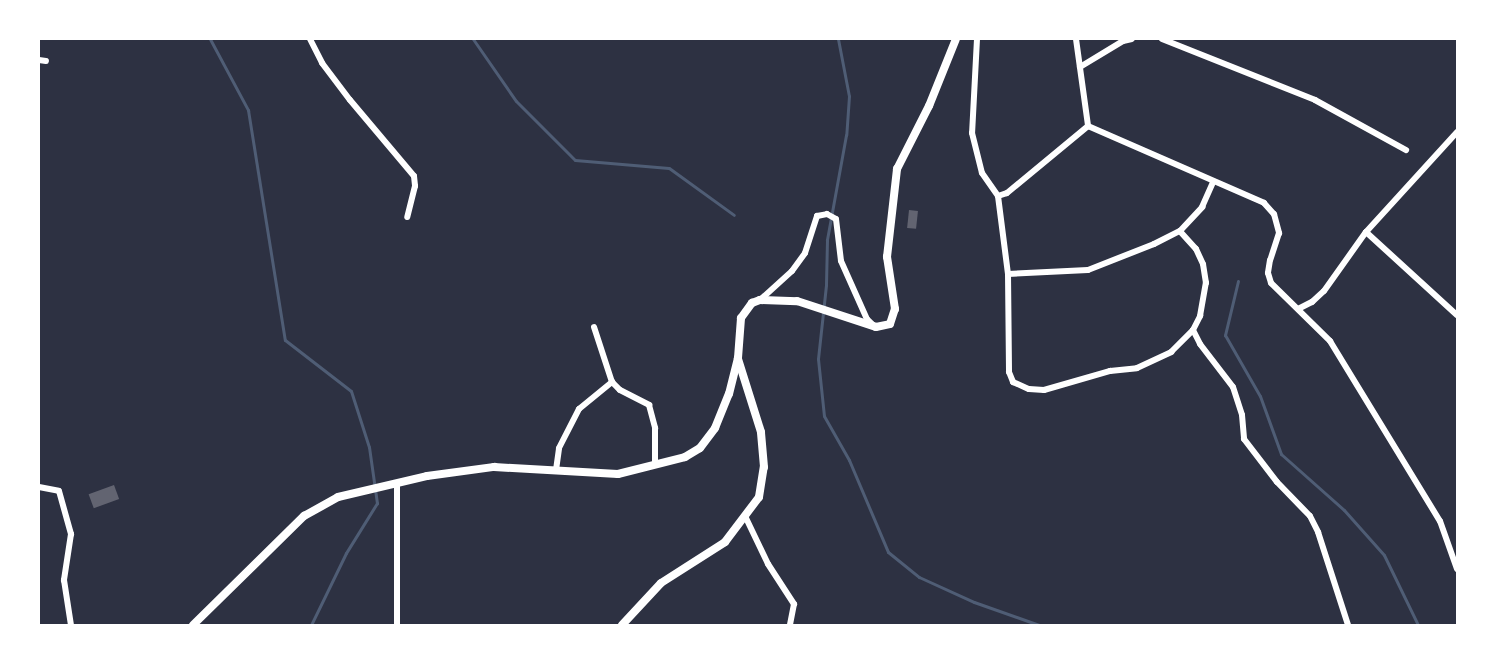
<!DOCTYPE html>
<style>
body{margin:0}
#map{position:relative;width:1496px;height:664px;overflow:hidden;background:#2d3142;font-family:"Roboto Condensed",sans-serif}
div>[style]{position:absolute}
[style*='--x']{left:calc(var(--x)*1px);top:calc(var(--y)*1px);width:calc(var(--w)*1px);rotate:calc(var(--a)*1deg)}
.stream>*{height:3px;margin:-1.5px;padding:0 1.5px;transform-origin:1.5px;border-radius:1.5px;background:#4f5d75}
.building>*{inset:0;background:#626471;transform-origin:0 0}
.minor>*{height:6px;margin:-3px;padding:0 3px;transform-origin:3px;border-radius:3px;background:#fff}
.tertiary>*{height:8px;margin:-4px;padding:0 4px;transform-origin:4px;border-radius:4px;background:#fff}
span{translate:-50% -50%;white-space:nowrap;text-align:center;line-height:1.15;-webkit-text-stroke:6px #fff;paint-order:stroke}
.frame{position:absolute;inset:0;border:40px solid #fff;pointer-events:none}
</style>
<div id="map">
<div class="stream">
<div style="--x:210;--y:39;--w:81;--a:61.8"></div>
<div style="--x:248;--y:110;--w:233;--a:80.9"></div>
<div style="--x:285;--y:340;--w:83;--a:37.7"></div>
<div style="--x:351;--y:391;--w:59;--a:72.2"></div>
<div style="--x:369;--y:447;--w:57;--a:81.9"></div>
<div style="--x:377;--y:503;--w:59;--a:121.8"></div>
<div style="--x:346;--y:553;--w:80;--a:115.9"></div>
<div style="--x:473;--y:39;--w:75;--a:55.3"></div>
<div style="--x:516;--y:101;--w:83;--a:45"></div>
<div style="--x:575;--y:160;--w:94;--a:4.9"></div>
<div style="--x:669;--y:168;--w:80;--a:35.9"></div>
<div style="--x:838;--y:39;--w:58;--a:79.1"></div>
<div style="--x:849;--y:96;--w:39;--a:94"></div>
<div style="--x:846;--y:135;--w:107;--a:100.3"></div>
<div style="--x:827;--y:240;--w:45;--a:91.3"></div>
<div style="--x:826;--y:285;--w:74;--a:96.2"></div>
<div style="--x:818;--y:359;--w:57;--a:84"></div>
<div style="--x:824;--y:416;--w:51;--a:60.4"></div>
<div style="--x:849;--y:460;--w:100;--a:67"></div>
<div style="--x:888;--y:552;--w:40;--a:39"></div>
<div style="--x:919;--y:577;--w:60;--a:24.4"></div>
<div style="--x:974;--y:602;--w:69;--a:19.5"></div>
<div style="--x:1238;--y:281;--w:56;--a:103.5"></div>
<div style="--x:1225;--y:335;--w:70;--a:60.2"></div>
<div style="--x:1260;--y:396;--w:62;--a:70.1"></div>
<div style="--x:1281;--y:454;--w:84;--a:41.6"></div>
<div style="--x:1344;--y:510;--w:60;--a:48.4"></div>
<div style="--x:1384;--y:555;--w:78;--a:64.1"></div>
</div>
<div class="building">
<div style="left:909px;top:210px;width:9px;height:18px;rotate:6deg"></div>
<div style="left:114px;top:485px;width:15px;height:27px;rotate:70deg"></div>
</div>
<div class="minor">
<div style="--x:310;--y:39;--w:27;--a:63"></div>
<div style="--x:322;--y:63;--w:46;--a:52.9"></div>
<div style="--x:350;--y:100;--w:99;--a:49.9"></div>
<div style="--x:414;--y:176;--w:10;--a:84"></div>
<div style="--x:415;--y:186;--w:32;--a:104"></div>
<div style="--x:977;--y:39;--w:94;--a:93"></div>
<div style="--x:972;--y:133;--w:41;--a:76"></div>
<div style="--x:982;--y:173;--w:28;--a:55"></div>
<div style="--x:998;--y:196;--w:79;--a:82.7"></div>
<div style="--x:1008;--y:274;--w:98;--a:89.4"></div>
<div style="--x:1009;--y:372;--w:11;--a:68"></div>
<div style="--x:1013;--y:382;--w:17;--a:24"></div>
<div style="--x:1029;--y:389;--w:15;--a:4"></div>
<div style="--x:1044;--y:390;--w:69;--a:-16.1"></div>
<div style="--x:1110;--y:371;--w:27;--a:-6"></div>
<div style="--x:1137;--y:368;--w:38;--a:-25"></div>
<div style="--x:1171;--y:352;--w:31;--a:-45"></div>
<div style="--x:1193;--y:330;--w:16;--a:-63"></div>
<div style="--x:1200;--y:316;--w:34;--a:-80"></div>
<div style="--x:1206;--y:283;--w:19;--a:-99"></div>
<div style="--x:1203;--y:264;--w:17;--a:-115"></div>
<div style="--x:1196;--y:249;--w:24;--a:-132"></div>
<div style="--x:1076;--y:39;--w:88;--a:82.1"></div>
<div style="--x:1162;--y:39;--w:165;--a:21.7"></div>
<div style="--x:1315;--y:100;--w:104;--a:28.8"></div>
<div style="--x:39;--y:60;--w:7;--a:8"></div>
<div style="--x:1080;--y:67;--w:50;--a:-31.2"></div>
<div style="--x:1123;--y:41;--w:9;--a:-13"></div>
<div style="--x:1088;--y:126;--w:192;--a:23.6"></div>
<div style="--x:1264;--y:203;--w:15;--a:48"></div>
<div style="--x:1274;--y:214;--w:20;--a:75"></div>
<div style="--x:1279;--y:233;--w:28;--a:108"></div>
<div style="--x:1270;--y:260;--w:13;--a:99"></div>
<div style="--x:1268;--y:273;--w:10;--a:73"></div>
<div style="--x:1271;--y:283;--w:83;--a:44.5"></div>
<div style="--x:1330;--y:341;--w:211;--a:58.6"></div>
<div style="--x:1440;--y:521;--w:51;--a:70.5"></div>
<div style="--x:998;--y:196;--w:9;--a:-18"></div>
<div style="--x:1007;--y:193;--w:105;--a:-39.6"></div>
<div style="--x:1366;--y:232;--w:123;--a:42.4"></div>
<div style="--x:1008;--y:274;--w:80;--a:-2.9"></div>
<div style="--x:1088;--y:270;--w:71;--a:-21.5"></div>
<div style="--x:1154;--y:244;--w:29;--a:-27"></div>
<div style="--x:1180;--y:231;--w:33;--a:-47"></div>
<div style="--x:1202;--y:207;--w:27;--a:-66"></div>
<div style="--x:760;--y:300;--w:43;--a:-42.2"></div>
<div style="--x:792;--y:271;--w:22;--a:-54"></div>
<div style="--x:805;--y:253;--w:39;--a:-72"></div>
<div style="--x:817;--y:216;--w:10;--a:-11"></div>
<div style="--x:827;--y:214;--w:10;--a:29"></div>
<div style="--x:836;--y:219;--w:42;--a:83.2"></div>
<div style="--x:841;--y:261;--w:64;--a:65.9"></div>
<div style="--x:867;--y:319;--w:8;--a:45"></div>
<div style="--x:1298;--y:309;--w:16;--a:-27"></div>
<div style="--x:1312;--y:302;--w:16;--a:-43"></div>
<div style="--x:1324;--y:291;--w:72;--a:-54.6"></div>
<div style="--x:1366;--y:232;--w:135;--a:-47.7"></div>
<div style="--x:594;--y:327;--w:58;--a:71.9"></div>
<div style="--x:612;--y:382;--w:11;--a:45"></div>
<div style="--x:620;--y:390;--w:33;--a:27"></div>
<div style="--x:649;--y:405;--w:24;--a:75"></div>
<div style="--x:655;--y:428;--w:36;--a:90"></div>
<div style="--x:1193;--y:330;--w:16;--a:63"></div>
<div style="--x:1200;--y:344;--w:54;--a:52.5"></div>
<div style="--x:1233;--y:387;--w:29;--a:72"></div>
<div style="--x:1242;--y:415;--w:24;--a:85"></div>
<div style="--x:1244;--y:439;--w:54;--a:52.5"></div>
<div style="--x:1277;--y:482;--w:47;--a:45.9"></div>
<div style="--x:1310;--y:516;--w:18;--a:63"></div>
<div style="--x:1318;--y:532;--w:98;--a:72.1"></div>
<div style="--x:556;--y:470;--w:22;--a:-82"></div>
<div style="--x:559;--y:448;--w:44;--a:-62.9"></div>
<div style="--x:579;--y:409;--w:43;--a:-39.3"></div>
<div style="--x:397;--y:484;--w:141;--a:90"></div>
<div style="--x:39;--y:487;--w:20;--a:11"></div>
<div style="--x:59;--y:491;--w:45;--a:74.4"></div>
<div style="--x:71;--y:534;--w:47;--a:98.7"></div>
<div style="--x:64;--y:580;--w:46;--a:81.2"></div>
<div style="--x:746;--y:518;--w:51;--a:64.4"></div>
<div style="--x:768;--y:564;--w:48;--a:57"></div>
<div style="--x:794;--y:604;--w:21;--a:101"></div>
</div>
<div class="tertiary">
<div style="--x:193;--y:625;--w:156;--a:-44.5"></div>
<div style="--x:304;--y:516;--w:39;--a:-29"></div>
<div style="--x:338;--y:497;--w:91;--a:-13.3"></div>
<div style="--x:427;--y:476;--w:68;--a:-7.7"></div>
<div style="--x:494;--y:467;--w:124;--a:3.2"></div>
<div style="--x:618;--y:474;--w:69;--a:-14.2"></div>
<div style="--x:685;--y:457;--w:17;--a:-31"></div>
<div style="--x:700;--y:448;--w:25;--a:-53"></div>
<div style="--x:715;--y:428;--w:37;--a:-68"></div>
<div style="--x:729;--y:394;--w:37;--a:-76"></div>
<div style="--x:738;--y:358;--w:40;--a:-85.7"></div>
<div style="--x:741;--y:318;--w:19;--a:-54"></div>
<div style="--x:752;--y:303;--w:9;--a:-21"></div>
<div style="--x:760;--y:300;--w:37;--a:2"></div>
<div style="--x:797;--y:301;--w:83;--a:18.2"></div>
<div style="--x:876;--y:327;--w:14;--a:-12"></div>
<div style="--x:890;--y:324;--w:16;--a:-72"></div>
<div style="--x:895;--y:309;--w:53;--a:-98.7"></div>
<div style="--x:887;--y:257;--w:89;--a:-83.5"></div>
<div style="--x:897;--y:169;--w:71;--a:-63.1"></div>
<div style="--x:929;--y:106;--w:72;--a:-68.1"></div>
<div style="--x:622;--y:625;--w:57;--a:-47.1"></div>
<div style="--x:661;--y:583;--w:76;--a:-32.6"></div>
<div style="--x:725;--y:542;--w:56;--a:-52.9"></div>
<div style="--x:759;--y:497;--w:30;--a:-81"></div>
<div style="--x:764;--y:467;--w:35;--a:-95"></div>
<div style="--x:761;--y:432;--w:77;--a:-107.5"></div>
</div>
<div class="frame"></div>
</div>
